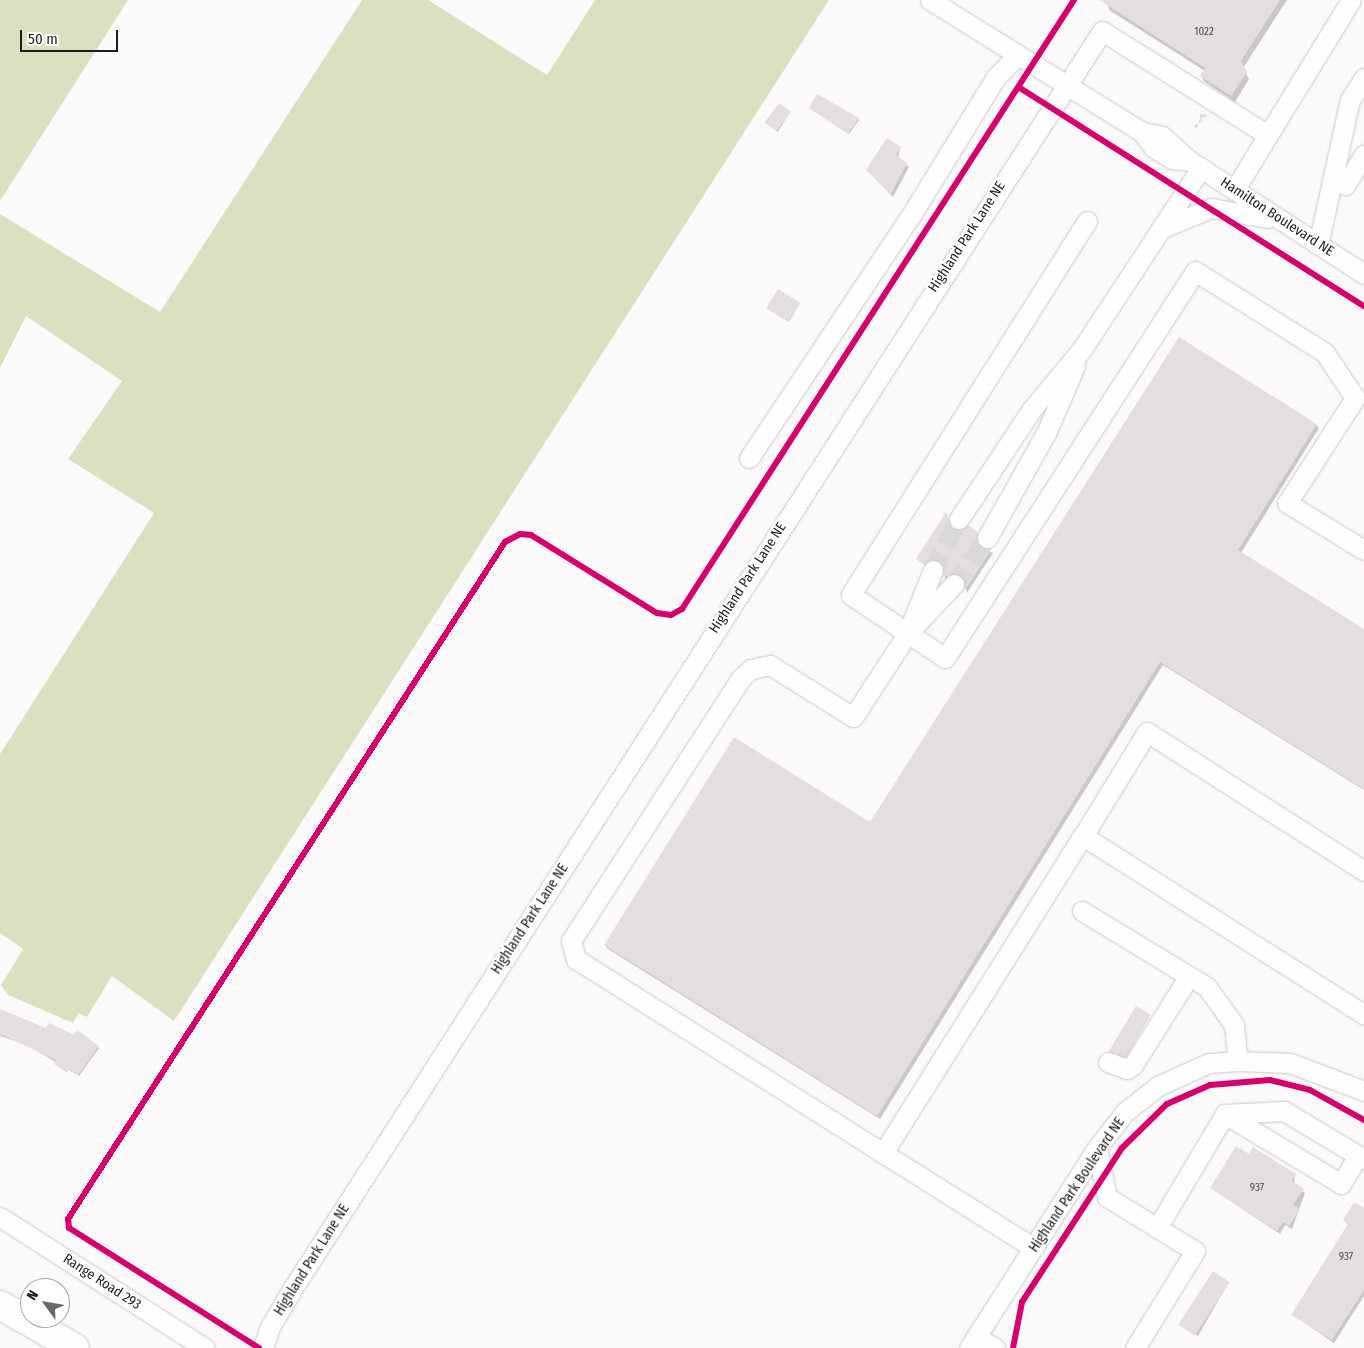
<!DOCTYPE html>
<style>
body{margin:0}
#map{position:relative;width:1364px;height:1348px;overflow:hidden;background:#fcf9fa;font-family:"Fira Sans Condensed",sans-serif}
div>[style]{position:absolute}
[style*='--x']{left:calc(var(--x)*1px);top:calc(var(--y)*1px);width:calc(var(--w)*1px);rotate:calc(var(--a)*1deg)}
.green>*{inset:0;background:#dae1c1}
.shadow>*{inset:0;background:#0003}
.building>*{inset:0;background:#e3dee0;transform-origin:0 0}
.minor-tunnel>*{height:19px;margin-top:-9.5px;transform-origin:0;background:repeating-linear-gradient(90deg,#dbd8d9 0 19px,transparent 0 28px)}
.path>*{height:2.5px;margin-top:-1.25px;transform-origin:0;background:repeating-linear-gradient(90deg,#ddd 0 4px,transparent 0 6.5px)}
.roads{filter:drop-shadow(0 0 1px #cbc7c8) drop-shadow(0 0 1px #cbc7c8)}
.minor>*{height:19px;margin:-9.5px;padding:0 9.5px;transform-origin:9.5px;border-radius:9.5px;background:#fffefe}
.highway>*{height:28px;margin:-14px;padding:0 14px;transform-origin:14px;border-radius:14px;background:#fffefe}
.cycleway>*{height:6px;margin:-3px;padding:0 3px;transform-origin:3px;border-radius:3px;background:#d6006c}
span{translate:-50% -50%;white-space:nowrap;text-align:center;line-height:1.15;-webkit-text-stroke:4.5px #fff;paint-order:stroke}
.number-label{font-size:11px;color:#514c4e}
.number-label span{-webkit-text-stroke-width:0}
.street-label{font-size:14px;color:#1f1a1c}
.north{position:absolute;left:20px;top:1278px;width:50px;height:50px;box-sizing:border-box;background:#fff;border:1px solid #a5a3a4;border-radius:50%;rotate:302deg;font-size:14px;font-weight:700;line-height:20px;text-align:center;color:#1f1a1c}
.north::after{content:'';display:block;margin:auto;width:18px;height:22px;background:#6c686a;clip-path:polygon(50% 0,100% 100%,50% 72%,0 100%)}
.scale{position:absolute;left:20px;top:30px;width:98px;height:22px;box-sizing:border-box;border:2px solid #1f1a1c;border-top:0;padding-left:6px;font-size:15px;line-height:18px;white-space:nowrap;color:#1f1a1c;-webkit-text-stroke:4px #fff;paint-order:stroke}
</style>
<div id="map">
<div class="green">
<div style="clip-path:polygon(0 0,128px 0,0 201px)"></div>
<div style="clip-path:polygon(362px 0,428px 0,547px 75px,595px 0,829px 0,174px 1021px,112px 976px,87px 1017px,79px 1013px,73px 1023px,8px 995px,1px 985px,23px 949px,0 933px,0 754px,154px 513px,68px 459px,122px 381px,26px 316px,0 368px,0 214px,160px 312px)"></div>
</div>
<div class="shadow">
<div style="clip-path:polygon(1108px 0,1287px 0,1243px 68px,1249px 79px,1235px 102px,1205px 82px,1201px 76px,1205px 71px,1109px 10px)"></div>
<div style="clip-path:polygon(810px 108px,858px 119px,859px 120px,849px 134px)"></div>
<div style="clip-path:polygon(790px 112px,778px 132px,767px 123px)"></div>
<div style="clip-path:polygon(900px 148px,898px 158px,909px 167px,893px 197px,867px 170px)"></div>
<div style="clip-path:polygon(799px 304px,789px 322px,768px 309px)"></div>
<div style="clip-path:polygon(1316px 425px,1319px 428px,1241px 553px,1364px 630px,1364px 790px,1163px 665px,880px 1119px,608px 949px,605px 945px,870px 824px)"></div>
<div style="clip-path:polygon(946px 514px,953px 530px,979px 537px,982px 549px,993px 553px,967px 593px,964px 580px,946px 580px,941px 563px,927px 567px,917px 559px)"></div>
<div style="clip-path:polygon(0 1012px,47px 1029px,74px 1036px,77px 1032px,99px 1048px,79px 1076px,27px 1045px,0 1036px)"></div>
<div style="clip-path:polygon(1150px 1016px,1126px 1057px,1110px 1052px,1110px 1051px)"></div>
<div style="clip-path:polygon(1254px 1149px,1295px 1175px,1294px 1184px,1305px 1193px,1292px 1229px,1285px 1225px,1280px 1234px,1211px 1188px)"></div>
<div style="clip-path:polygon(1364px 1210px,1364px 1296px,1334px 1343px,1293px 1315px,1349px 1226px,1344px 1220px)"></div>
<div style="clip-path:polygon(1229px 1282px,1198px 1336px,1182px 1326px)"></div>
</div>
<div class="building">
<div style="clip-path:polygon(1099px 0,1280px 0,1241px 61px,1247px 72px,1231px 96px,1200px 76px,1205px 68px)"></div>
<div style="clip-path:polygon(817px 94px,859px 118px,848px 134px,809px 108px)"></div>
<div style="left:779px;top:103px;width:15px;height:24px;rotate:37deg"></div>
<div style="clip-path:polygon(887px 138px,901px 147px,896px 155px,907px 163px,891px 194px,866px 170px)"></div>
<div style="left:778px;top:289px;width:26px;height:22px;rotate:32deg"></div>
<div style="clip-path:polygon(1179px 337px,1317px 424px,1238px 550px,1364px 629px,1364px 789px,1160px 662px,877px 1116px,604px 945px,734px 737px,870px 822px)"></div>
<div style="clip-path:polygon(946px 512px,952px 528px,968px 525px,978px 532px,981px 548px,992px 548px,965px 590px,962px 576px,943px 576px,944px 568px,938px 560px,924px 564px,916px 559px)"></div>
<div style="left:1136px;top:1006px;width:17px;height:53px;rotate:31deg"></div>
<div style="clip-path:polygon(0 1009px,46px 1028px,49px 1023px,74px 1035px,77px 1030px,99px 1046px,78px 1075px,69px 1069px,67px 1073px,54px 1064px,56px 1060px,0 1034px)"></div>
<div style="clip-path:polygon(1236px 1146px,1249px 1154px,1253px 1147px,1296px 1174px,1292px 1181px,1304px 1189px,1293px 1205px,1300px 1209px,1289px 1226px,1283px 1222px,1277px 1231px,1210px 1188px)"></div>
<div style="clip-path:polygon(1354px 1202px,1364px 1208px,1364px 1290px,1332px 1340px,1291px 1315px,1348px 1224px,1343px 1220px)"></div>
<div style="left:1213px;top:1271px;width:20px;height:64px;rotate:33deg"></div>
</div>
<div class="minor-tunnel">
<div style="--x:933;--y:570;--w:57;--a:-63"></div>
<div style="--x:954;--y:584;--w:57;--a:-54.3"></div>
</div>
<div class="path">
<div style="--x:1201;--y:118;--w:7;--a:-82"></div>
<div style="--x:1195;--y:127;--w:17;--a:-50"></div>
</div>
<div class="roads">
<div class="minor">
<div style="--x:930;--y:0;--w:250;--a:31.9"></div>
<div style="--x:1142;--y:132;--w:20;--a:11"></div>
<div style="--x:1162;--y:136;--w:38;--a:42"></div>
<div style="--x:1190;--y:161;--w:207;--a:33"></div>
<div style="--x:1142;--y:132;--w:20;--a:53"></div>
<div style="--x:1154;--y:148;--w:21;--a:31"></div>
<div style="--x:1172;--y:159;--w:18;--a:6"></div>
<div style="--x:1268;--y:135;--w:158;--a:-58.4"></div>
<div style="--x:1334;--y:178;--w:13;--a:32"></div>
<div style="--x:1345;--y:185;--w:36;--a:-58"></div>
<div style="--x:1087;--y:221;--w:442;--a:122.3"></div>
<div style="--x:851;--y:595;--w:113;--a:33.8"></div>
<div style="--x:945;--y:658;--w:461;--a:-57.1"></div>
<div style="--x:1195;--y:271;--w:154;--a:32.2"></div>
<div style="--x:1325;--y:353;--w:54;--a:56.3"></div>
<div style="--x:1355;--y:398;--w:125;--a:122.9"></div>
<div style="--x:1287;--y:503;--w:90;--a:31.4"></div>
<div style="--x:1162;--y:228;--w:53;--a:-22.2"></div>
<div style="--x:1211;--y:208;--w:57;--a:10.1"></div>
<div style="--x:1318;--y:245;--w:148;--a:-77.6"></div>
<div style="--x:1350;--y:100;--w:26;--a:-58"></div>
<div style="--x:749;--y:458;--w:290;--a:-56.3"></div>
<div style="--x:910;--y:217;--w:164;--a:-58.4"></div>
<div style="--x:996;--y:77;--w:31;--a:-45"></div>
<div style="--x:959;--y:519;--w:132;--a:-56.4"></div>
<div style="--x:1032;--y:409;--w:78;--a:-50.2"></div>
<div style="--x:1082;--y:349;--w:217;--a:-56.7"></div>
<div style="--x:987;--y:538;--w:123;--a:-60.7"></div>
<div style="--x:1047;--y:431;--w:71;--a:-66.7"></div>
<div style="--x:954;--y:584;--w:67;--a:133.2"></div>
<div style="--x:908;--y:633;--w:100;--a:123.2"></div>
<div style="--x:853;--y:717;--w:98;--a:-147.9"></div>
<div style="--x:770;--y:665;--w:19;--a:168"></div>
<div style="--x:751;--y:669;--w:13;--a:138"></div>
<div style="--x:741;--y:678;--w:313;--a:122.9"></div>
<div style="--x:571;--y:941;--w:19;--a:74"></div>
<div style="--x:576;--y:959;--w:363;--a:32.3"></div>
<div style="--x:883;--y:1153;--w:375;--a:-57.8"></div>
<div style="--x:1083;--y:836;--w:333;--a:32.4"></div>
<div style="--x:912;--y:622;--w:56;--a:-68"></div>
<div style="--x:1083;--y:836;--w:122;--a:-58.4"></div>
<div style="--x:1147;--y:732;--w:258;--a:32.6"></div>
<div style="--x:1082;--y:911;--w:146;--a:31.3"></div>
<div style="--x:1207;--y:987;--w:47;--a:54.6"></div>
<div style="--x:1234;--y:1025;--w:36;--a:84"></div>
<div style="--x:1108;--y:1062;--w:20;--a:20"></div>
<div style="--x:1127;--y:1069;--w:7;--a:-34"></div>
<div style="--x:1133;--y:1065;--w:105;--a:-57.8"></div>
<div style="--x:1225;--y:1114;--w:135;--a:31.1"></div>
<div style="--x:1341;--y:1184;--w:33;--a:-59"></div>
<div style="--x:1097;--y:1148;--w:50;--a:78.5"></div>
<div style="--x:1107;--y:1197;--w:103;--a:31.5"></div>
<div style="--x:1195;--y:1251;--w:114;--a:121.7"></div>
<div style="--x:883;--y:1153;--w:178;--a:32.2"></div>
<div style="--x:0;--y:1217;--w:243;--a:32.6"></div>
<div style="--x:1157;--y:1228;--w:133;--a:-59.2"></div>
<div style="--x:1225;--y:1114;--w:59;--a:-2.9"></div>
<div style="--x:1284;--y:1111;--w:93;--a:31"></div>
<div style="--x:976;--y:1337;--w:22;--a:30"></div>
<div style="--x:263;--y:1348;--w:22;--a:-72"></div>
<div style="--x:270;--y:1327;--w:42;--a:-59.7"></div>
<div style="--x:291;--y:1291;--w:1498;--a:-57.23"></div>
<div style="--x:1102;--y:31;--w:196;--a:32.1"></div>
<div style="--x:1268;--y:135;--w:63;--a:121.4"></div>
<div style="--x:969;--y:1348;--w:237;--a:-57.4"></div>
<div style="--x:1097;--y:1148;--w:46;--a:-52.1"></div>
<div style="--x:1125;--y:1112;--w:42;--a:-38.2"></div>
<div style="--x:1158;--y:1086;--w:56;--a:-24.3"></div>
<div style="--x:1209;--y:1063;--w:29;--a:-4"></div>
<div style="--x:1238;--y:1061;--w:52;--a:2.2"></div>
<div style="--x:1290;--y:1063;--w:79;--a:20.7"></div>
</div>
<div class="highway">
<div style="--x:0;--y:1305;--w:86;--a:29.8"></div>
</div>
</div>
<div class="cycleway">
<div style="--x:1020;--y:88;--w:407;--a:32.4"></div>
<div style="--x:259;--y:1348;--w:225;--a:-147.7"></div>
<div style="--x:69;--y:1228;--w:9;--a:-96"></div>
<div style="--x:68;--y:1219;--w:806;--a:-57.16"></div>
<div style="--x:505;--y:542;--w:17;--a:-28"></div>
<div style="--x:520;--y:534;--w:11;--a:5"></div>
<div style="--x:531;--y:535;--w:148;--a:31.8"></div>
<div style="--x:657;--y:613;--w:14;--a:8"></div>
<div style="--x:671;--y:615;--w:13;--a:-29"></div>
<div style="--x:682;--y:609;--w:724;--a:-57.23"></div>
<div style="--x:1013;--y:1348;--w:47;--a:-78.9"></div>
<div style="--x:1022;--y:1302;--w:184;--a:-57"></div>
<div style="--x:1122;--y:1148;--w:63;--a:-44.4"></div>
<div style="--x:1167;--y:1104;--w:47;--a:-23.8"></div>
<div style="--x:1210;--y:1085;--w:60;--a:-4.8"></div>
<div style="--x:1270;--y:1080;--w:41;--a:14"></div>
<div style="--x:1310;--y:1090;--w:62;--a:29.1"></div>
</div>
<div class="number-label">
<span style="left:1204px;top:32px">1022</span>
<span style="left:1257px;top:1188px">937</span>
<span style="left:1346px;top:1257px">937</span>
</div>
<div class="street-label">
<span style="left:1277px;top:217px;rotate:33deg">Hamilton Boulevard NE</span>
<span style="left:967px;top:237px;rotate:-57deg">Highland Park Lane NE</span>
<span style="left:748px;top:578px;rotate:-57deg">Highland Park Lane NE</span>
<span style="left:530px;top:919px;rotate:-57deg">Highland Park Lane NE</span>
<span style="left:1077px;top:1185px;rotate:-56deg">Highland Park Boulevard NE</span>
<span style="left:312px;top:1260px;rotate:-58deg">Highland Park Lane NE</span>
<span style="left:102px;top:1282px;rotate:33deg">Range Road 293</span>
</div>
<div class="north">N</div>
<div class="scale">50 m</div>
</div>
